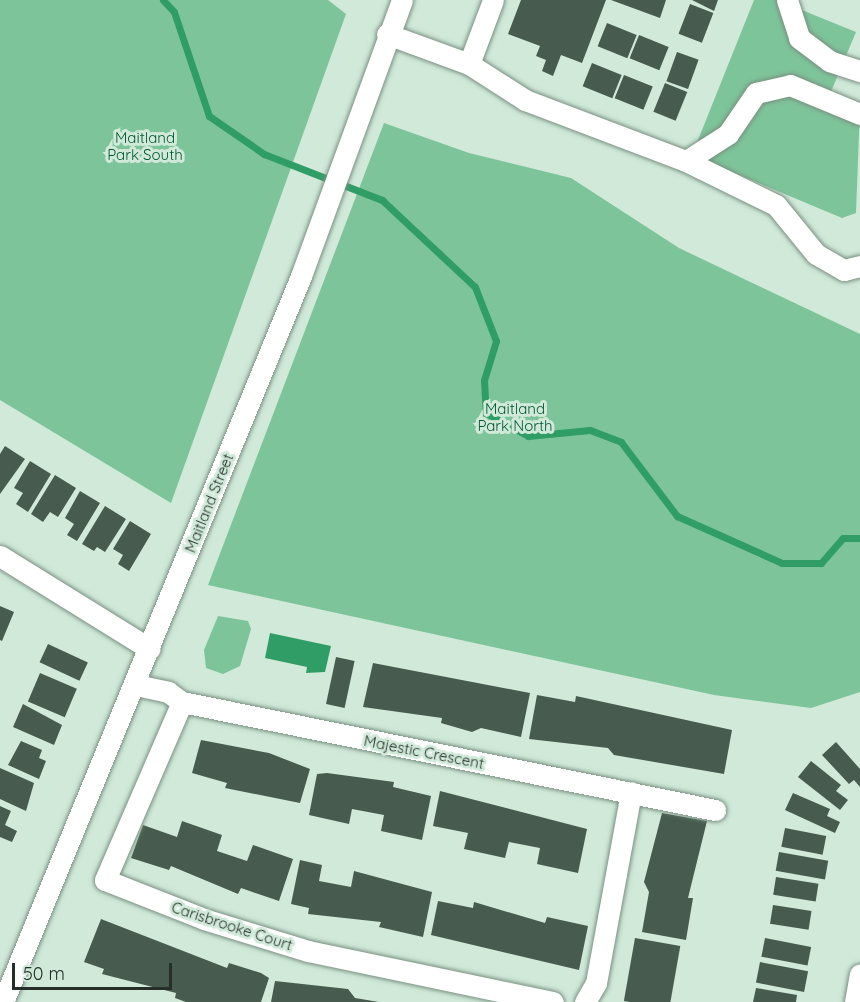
<!DOCTYPE html>
<style>
body{margin:0}
#map{position:relative;width:860px;height:1002px;overflow:hidden;background:#d0e9d9;font-family:Quicksand,sans-serif}
div>[style]{position:absolute}
[style*='--x']{left:calc(var(--x)*1px);top:calc(var(--y)*1px);width:calc(var(--w)*1px);rotate:calc(var(--a)*1deg)}
.green>*{inset:0;background:#7ec49a}
.water>*{inset:0;background:#319d66}
.stream>*{height:7px;margin:-3.5px;padding:0 3.5px;transform-origin:3.5px;border-radius:3.5px;background:#319d66}
.building>*{inset:0;background:#475c4e;transform-origin:0 0}
.roads{filter:drop-shadow(0 0 2px #799081) drop-shadow(0 0 2px #799081)}
.minor>*{height:21px;margin:-10.5px;padding:0 10.5px;transform-origin:10.5px;border-radius:10.5px;background:#fff}
span{translate:-50% -50%;white-space:nowrap;text-align:center;line-height:1.15;-webkit-text-stroke:6px #d0e9d9;paint-order:stroke}
.park-label{font-size:15px;color:#025732}
.street-label{font-size:15px;color:#252e28}
.scale{position:absolute;left:12px;top:963px;width:160px;height:27px;box-sizing:border-box;border:3px solid #252e28;border-top:0;padding-left:8px;font-size:18px;line-height:21px;white-space:nowrap;color:#252e28;-webkit-text-stroke:4px #d0e9d9;paint-order:stroke}
</style>
<div id="map">
<div class="green">
<div style="clip-path:polygon(0 0,328px 0,346px 14px,171px 503px,0 400px)"></div>
<div style="clip-path:polygon(754px 0,777px 0,856px 32px,825px 106px,860px 108px,856px 213px,842px 218px,692px 155px)"></div>
<div style="clip-path:polygon(384px 123px,469px 153px,571px 178px,679px 248px,860px 334px,860px 692px,811px 708px,714px 695px,208px 585px)"></div>
<div style="clip-path:polygon(218px 616px,248px 621px,251px 629px,240px 666px,223px 674px,206px 668px,204px 650px)"></div>
</div>
<div class="water">
<div style="clip-path:polygon(270px 633px,331px 646px,325px 672px,306px 673px,307px 667px,265px 658px)"></div>
</div>
<div class="stream">
<div style="--x:163;--y:0;--w:16;--a:47"></div>
<div style="--x:174;--y:12;--w:110;--a:71.4"></div>
<div style="--x:209;--y:116;--w:67;--a:34.6"></div>
<div style="--x:264;--y:154;--w:127;--a:21.3"></div>
<div style="--x:382;--y:200;--w:127;--a:43.1"></div>
<div style="--x:475;--y:287;--w:58;--a:68.7"></div>
<div style="--x:496;--y:341;--w:41;--a:107.1"></div>
<div style="--x:484;--y:380;--w:33;--a:87"></div>
<div style="--x:486;--y:413;--w:48;--a:28.7"></div>
<div style="--x:528;--y:436;--w:62;--a:-5.5"></div>
<div style="--x:590;--y:430;--w:33;--a:21"></div>
<div style="--x:621;--y:442;--w:93;--a:52.9"></div>
<div style="--x:677;--y:516;--w:115;--a:24.1"></div>
<div style="--x:782;--y:563;--w:39;--a:0"></div>
<div style="--x:821;--y:563;--w:33;--a:-49"></div>
<div style="--x:843;--y:538;--w:17;--a:0"></div>
</div>
<div class="building">
<div style="clip-path:polygon(521px 0,606px 0,582px 63px,561px 55px,553px 76px,542px 71px,546px 60px,536px 56px,540px 46px,508px 34px)"></div>
<div style="clip-path:polygon(611px 0,666px 0,660px 18px)"></div>
<div style="clip-path:polygon(692px 0,718px 0,714px 11px)"></div>
<div style="left:690px;top:4px;width:25px;height:32px;rotate:21deg"></div>
<div style="left:607px;top:23px;width:32px;height:25px;rotate:22deg"></div>
<div style="left:639px;top:35px;width:32px;height:25px;rotate:22deg"></div>
<div style="left:677px;top:52px;width:23px;height:31px;rotate:20deg"></div>
<div style="left:592px;top:63px;width:32px;height:25px;rotate:22deg"></div>
<div style="left:624px;top:75px;width:31px;height:25px;rotate:22deg"></div>
<div style="left:665px;top:83px;width:24px;height:31px;rotate:22deg"></div>
<div style="clip-path:polygon(5px 446px,25px 459px,0 494px,0 454px)"></div>
<div style="clip-path:polygon(30px 461px,51px 474px,28px 512px,16px 504px,23px 493px,14px 488px)"></div>
<div style="clip-path:polygon(55px 475px,76px 488px,58px 517px,50px 512px,43px 522px,31px 514px)"></div>
<div style="clip-path:polygon(80px 491px,100px 503px,77px 541px,67px 535px,74px 524px,65px 518px)"></div>
<div style="clip-path:polygon(105px 506px,126px 519px,105px 552px,97px 547px,94px 551px,82px 544px)"></div>
<div style="clip-path:polygon(130px 521px,151px 534px,129px 571px,118px 564px,123px 555px,113px 549px)"></div>
<div style="clip-path:polygon(0 606px,14px 612px,2px 641px,0 640px)"></div>
<div style="left:48px;top:644px;width:44px;height:20px;rotate:25deg"></div>
<div style="left:336px;top:657px;width:19px;height:48px;rotate:12deg"></div>
<div style="clip-path:polygon(373px 663px,530px 693px,521px 737px,481px 728px,472px 732px,441px 723px,442px 718px,363px 707px)"></div>
<div style="left:40px;top:673px;width:40px;height:31px;rotate:23deg"></div>
<div style="clip-path:polygon(537px 695px,575px 702px,576px 696px,732px 730px,724px 774px,614px 755px,608px 748px,529px 739px)"></div>
<div style="clip-path:polygon(23px 704px,62px 725px,54px 745px,13px 727px)"></div>
<div style="clip-path:polygon(201px 740px,269px 753px,310px 769px,300px 803px,225px 788px,227px 783px,192px 773px)"></div>
<div style="clip-path:polygon(21px 741px,42px 750px,39px 758px,46px 761px,39px 779px,8px 765px)"></div>
<div style="clip-path:polygon(836px 742px,860px 769px,860px 787px,854px 780px,849px 784px,822px 755px)"></div>
<div style="clip-path:polygon(811px 761px,841px 785px,836px 791px,848px 800px,840px 810px,798px 777px)"></div>
<div style="clip-path:polygon(0 768px,34px 783px,26px 811px,0 799px)"></div>
<div style="clip-path:polygon(327px 773px,394px 782px,393px 787px,431px 796px,422px 840px,381px 831px,384px 815px,352px 809px,349px 824px,309px 815px,317px 774px)"></div>
<div style="clip-path:polygon(440px 791px,587px 829px,578px 873px,537px 864px,540px 848px,509px 842px,505px 858px,464px 849px,468px 833px,433px 826px)"></div>
<div style="clip-path:polygon(793px 793px,830px 809px,827px 816px,840px 822px,835px 833px,785px 810px)"></div>
<div style="clip-path:polygon(0 806px,11px 811px,5px 825px,17px 831px,12px 842px,0 837px)"></div>
<div style="clip-path:polygon(662px 813px,707px 821px,688px 898px,693px 898px,686px 940px,642px 932px,649px 892px,644px 882px)"></div>
<div style="clip-path:polygon(182px 821px,222px 835px,217px 851px,247px 861px,253px 845px,293px 859px,279px 901px,241px 888px,238px 894px,171px 866px,169px 870px,131px 858px,143px 825px,177px 837px)"></div>
<div style="left:785px;top:828px;width:42px;height:19px;rotate:11deg"></div>
<div style="left:779px;top:852px;width:50px;height:19px;rotate:10deg"></div>
<div style="clip-path:polygon(300px 860px,322px 865px,319px 881px,351px 887px,354px 871px,432px 892px,423px 937px,379px 927px,381px 922px,308px 914px,309px 908px,291px 904px)"></div>
<div style="left:776px;top:877px;width:43px;height:18px;rotate:9deg"></div>
<div style="clip-path:polygon(438px 901px,473px 908px,474px 902px,545px 923px,547px 917px,588px 926px,579px 970px,431px 935px)"></div>
<div style="left:773px;top:905px;width:39px;height:19px;rotate:9deg"></div>
<div style="clip-path:polygon(101px 919px,227px 968px,229px 963px,261px 973px,269px 978px,261px 1002px,186px 1002px,175px 998px,176px 993px,102px 974px,104px 969px,84px 962px)"></div>
<div style="left:635px;top:938px;width:46px;height:64px;rotate:10deg"></div>
<div style="left:765px;top:938px;width:47px;height:19px;rotate:11deg"></div>
<div style="left:760px;top:962px;width:49px;height:21px;rotate:11deg"></div>
<div style="clip-path:polygon(275px 981px,348px 989px,355px 998px,379px 1002px,271px 1002px)"></div>
<div style="clip-path:polygon(756px 988px,797px 995px,796px 1002px,753px 1002px)"></div>
</div>
<div class="roads">
<div class="minor">
<div style="--x:787;--y:0;--w:40;--a:72"></div>
<div style="--x:799;--y:38;--w:38;--a:37"></div>
<div style="--x:829;--y:61;--w:33;--a:18"></div>
<div style="--x:387;--y:34;--w:87;--a:20.1"></div>
<div style="--x:469;--y:64;--w:67;--a:32.7"></div>
<div style="--x:525;--y:100;--w:172;--a:20.8"></div>
<div style="--x:686;--y:161;--w:100;--a:26.1"></div>
<div style="--x:776;--y:205;--w:63;--a:50.8"></div>
<div style="--x:816;--y:254;--w:32;--a:30"></div>
<div style="--x:844;--y:270;--w:16;--a:-14"></div>
<div style="--x:469;--y:64;--w:68;--a:-69.4"></div>
<div style="--x:686;--y:161;--w:50;--a:-32.7"></div>
<div style="--x:728;--y:134;--w:50;--a:-55.7"></div>
<div style="--x:756;--y:93;--w:35;--a:-13"></div>
<div style="--x:790;--y:85;--w:76;--a:22.5"></div>
<div style="--x:0;--y:556;--w:176;--a:31.8"></div>
<div style="--x:136;--y:685;--w:33;--a:12"></div>
<div style="--x:168;--y:692;--w:17;--a:36"></div>
<div style="--x:182;--y:702;--w:544;--a:11.45"></div>
<div style="--x:182;--y:702;--w:194;--a:113.4"></div>
<div style="--x:105;--y:880;--w:106;--a:21.5"></div>
<div style="--x:204;--y:919;--w:109;--a:17.1"></div>
<div style="--x:308;--y:951;--w:250;--a:11.8"></div>
<div style="--x:3;--y:1002;--w:785;--a:-67.68"></div>
<div style="--x:301;--y:276;--w:294;--a:-69.9"></div>
<div style="--x:585;--y:1002;--w:22;--a:-60"></div>
<div style="--x:596;--y:983;--w:194;--a:-79.6"></div>
<div style="--x:855;--y:1002;--w:28;--a:-80"></div>
</div>
</div>
<div class="park-label">
<span style="left:145px;top:146px">Maitland<br>Park South</span>
<span style="left:515px;top:417px">Maitland<br>Park North</span>
</div>
<div class="street-label">
<span style="left:209px;top:503px;rotate:-68deg">Maitland Street</span>
<span style="left:424px;top:752px;rotate:11deg">Majestic Crescent</span>
<span style="left:232px;top:926px;rotate:18deg">Carisbrooke Court</span>
</div>
<div class="scale">50 m</div>
</div>
